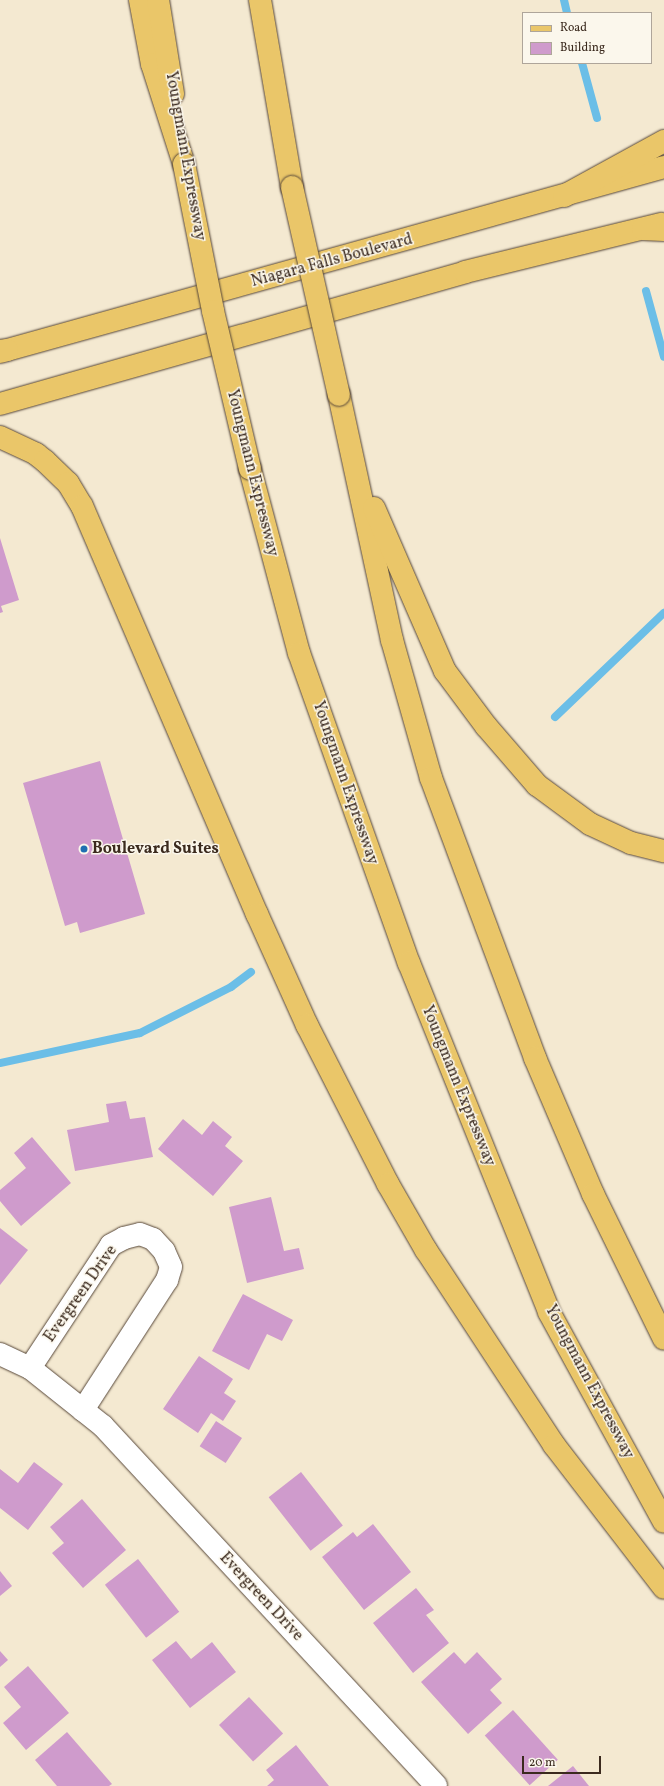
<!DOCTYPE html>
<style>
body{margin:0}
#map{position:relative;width:664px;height:1786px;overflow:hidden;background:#f4e9d1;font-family:Vollkorn,serif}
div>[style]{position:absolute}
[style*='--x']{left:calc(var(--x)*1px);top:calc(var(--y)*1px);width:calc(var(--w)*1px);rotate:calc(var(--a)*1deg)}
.stream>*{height:8px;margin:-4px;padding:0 4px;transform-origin:4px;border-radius:4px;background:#6bbee7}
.building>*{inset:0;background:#cf9bcc;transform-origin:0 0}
.roads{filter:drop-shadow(0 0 1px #574739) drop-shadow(0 0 1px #574739)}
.minor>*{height:22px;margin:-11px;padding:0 11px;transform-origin:11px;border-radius:11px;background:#fff}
.primary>*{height:22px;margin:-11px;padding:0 11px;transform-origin:11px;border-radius:11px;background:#eac669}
.motorway>*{height:22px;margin:-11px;padding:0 11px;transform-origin:11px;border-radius:11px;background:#eac669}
.bridges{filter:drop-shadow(0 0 1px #574739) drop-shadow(0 0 1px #574739)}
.motorway-bridge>*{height:22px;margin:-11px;padding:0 11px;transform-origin:11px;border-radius:11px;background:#eac669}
.dots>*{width:11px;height:11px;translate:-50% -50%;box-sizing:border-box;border:2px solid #fbf7ec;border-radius:50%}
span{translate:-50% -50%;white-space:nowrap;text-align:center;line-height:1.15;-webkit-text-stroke:3px #fbf7ec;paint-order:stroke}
.street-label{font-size:16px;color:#3b2a1e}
.poi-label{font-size:16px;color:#3b2a1e;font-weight:700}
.left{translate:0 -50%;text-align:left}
.legend{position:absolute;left:522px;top:12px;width:130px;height:52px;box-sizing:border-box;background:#fbf7ec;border:1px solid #aea59a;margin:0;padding:5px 7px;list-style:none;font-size:12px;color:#3b2a1e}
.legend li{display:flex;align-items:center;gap:8px;height:20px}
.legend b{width:20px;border:1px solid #aea59a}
.scale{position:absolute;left:522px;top:1756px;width:79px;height:18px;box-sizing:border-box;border:2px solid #3b2a1e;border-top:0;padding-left:5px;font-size:12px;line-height:14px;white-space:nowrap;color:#3b2a1e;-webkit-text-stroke:3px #fbf7ec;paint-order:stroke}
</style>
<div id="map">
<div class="stream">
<div style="--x:564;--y:0;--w:13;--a:77"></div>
<div style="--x:582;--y:63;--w:57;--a:74.7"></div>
<div style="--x:646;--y:291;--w:68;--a:74.7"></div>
<div style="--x:555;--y:717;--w:151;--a:-43.7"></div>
<div style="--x:0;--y:1063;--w:143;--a:-12.1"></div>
<div style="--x:140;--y:1033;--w:102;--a:-26.8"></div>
<div style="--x:231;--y:987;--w:25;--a:-37"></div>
</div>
<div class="building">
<div style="clip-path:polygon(0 538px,19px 600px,1px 606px,3px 612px,0 613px)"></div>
<div style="clip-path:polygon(100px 761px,145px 914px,80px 933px,77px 922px,65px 926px,23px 783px)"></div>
<div style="clip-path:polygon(126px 1101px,130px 1119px,145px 1117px,153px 1157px,75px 1171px,67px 1130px,109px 1122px,106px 1104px)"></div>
<div style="clip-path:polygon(183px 1119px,202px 1135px,213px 1121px,232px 1137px,225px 1146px,243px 1161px,213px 1196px,158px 1149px)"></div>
<div style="clip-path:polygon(32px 1137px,71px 1183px,21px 1226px,0 1201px,0 1190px,26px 1168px,14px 1153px)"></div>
<div style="clip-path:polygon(271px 1197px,284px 1251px,299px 1248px,304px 1269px,247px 1283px,229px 1207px)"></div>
<div style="clip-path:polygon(0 1228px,28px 1250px,0 1285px)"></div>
<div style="clip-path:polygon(243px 1294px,293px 1320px,282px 1341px,267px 1334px,249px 1370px,212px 1351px)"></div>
<div style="clip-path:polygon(199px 1356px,233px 1379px,224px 1393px,236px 1401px,223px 1421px,211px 1413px,198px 1433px,163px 1409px)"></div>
<div style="left:216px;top:1421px;width:31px;height:30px;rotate:33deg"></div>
<div style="clip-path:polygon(34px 1462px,63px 1484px,28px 1530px,0 1508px,0 1469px,18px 1483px)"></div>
<div style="left:301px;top:1472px;width:68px;height:41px;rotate:52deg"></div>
<div style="clip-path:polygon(82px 1499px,126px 1550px,83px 1588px,52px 1553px,64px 1543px,50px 1527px)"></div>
<div style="clip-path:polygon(373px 1524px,411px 1572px,364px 1610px,322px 1557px,353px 1532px,357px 1537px)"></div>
<div style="left:138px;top:1559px;width:67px;height:42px;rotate:52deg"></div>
<div style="clip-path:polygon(0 1571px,12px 1586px,0 1596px)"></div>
<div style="clip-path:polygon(416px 1588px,434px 1610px,426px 1615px,449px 1643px,413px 1673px,373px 1623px)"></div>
<div style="clip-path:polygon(176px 1641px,191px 1659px,212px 1642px,236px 1672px,190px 1708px,152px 1660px)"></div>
<div style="clip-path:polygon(0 1651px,8px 1660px,0 1667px)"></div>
<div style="clip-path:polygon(454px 1652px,465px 1664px,477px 1652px,502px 1679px,490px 1690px,502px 1703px,468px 1734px,421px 1682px)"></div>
<div style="clip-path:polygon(28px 1666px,69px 1713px,26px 1750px,3px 1723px,21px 1707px,4px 1687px)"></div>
<div style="left:249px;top:1697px;width:50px;height:41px;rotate:47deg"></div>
<div style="left:513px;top:1710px;width:67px;height:38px;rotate:48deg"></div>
<div style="clip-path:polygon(67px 1732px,112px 1784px,109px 1786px,57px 1786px,35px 1760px)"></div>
<div style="clip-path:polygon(296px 1745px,329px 1786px,267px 1786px,274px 1780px,266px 1770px)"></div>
<div style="clip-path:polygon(573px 1766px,589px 1786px,548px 1786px)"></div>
</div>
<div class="roads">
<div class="minor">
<div style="--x:0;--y:1354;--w:33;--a:25"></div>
<div style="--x:30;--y:1368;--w:93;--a:38.5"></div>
<div style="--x:103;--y:1426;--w:490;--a:47.2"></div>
<div style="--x:30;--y:1368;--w:147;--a:-56.6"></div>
<div style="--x:111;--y:1245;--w:15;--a:-28"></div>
<div style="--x:124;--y:1238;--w:16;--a:-14"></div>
<div style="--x:140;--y:1234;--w:14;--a:21"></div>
<div style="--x:153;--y:1239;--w:16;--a:47"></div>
<div style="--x:164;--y:1251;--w:17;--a:66"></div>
<div style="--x:171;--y:1267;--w:14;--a:107"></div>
<div style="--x:167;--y:1280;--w:155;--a:122.9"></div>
</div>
<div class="primary">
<div style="--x:0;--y:352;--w:689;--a:-15.57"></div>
<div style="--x:0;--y:404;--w:483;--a:-15.8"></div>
<div style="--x:465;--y:272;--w:202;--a:-13.8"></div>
</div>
<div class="motorway">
<div style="--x:140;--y:0;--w:65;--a:79.4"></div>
<div style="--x:152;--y:64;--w:105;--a:72.3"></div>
<div style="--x:158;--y:0;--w:95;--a:80.9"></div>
<div style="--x:260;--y:0;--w:190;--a:80.3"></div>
<div style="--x:564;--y:196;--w:114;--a:-28.8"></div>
<div style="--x:643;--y:229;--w:21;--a:3"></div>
<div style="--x:0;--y:351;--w:7;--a:-8"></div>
<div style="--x:339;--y:395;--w:251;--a:77.8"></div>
<div style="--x:392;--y:640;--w:143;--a:74.2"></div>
<div style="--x:431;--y:778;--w:299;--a:69.6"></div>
<div style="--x:535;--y:1058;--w:148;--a:66.9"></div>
<div style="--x:593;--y:1194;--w:161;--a:63.9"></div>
<div style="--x:0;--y:437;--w:40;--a:25"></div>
<div style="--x:36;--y:454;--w:11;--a:38"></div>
<div style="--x:45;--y:461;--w:32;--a:44"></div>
<div style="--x:68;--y:483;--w:27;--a:59"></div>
<div style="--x:82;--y:506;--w:444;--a:66.8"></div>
<div style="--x:257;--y:914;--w:122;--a:65.8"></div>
<div style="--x:307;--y:1025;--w:178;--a:63"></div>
<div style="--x:388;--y:1184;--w:76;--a:60.1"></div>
<div style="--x:426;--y:1250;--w:233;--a:56.7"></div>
<div style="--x:554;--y:1445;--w:180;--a:52.4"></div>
<div style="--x:250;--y:469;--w:190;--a:75.1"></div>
<div style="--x:299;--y:653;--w:329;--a:70.5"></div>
<div style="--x:409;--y:963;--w:376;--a:68.1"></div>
<div style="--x:549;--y:1312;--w:239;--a:61.3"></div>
<div style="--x:374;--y:508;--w:178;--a:66.5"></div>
<div style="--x:445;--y:671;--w:69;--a:53.3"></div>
<div style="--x:486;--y:726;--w:78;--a:49.2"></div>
<div style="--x:537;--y:785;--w:66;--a:36.3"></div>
<div style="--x:590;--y:824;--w:45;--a:24.9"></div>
<div style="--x:631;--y:843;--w:34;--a:14"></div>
</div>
</div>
<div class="bridges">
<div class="motorway-bridge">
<div style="--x:184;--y:164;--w:150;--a:78.8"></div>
<div style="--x:213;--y:311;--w:162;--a:76.8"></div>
<div style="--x:292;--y:187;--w:213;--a:77.3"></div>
</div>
</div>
<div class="dots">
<div style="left:84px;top:849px;background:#1f6fb2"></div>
</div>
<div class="street-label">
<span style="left:185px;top:156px;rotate:80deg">Youngmann Expressway</span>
<span style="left:332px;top:261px;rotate:-15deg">Niagara Falls Boulevard</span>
<span style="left:252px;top:473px;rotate:76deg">Youngmann Expressway</span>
<span style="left:345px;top:783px;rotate:71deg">Youngmann Expressway</span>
<span style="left:458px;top:1086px;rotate:68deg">Youngmann Expressway</span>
<span style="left:81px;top:1294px;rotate:-55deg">Evergreen Drive</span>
<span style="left:589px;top:1382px;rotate:62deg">Youngmann Expressway</span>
<span style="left:261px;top:1597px;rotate:47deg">Evergreen Drive</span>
</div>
<div class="poi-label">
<span class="left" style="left:92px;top:849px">Boulevard Suites</span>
</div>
<ul class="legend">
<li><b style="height:5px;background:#eac669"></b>Road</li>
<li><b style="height:11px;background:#cf9bcc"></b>Building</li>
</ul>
<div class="scale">20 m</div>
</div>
